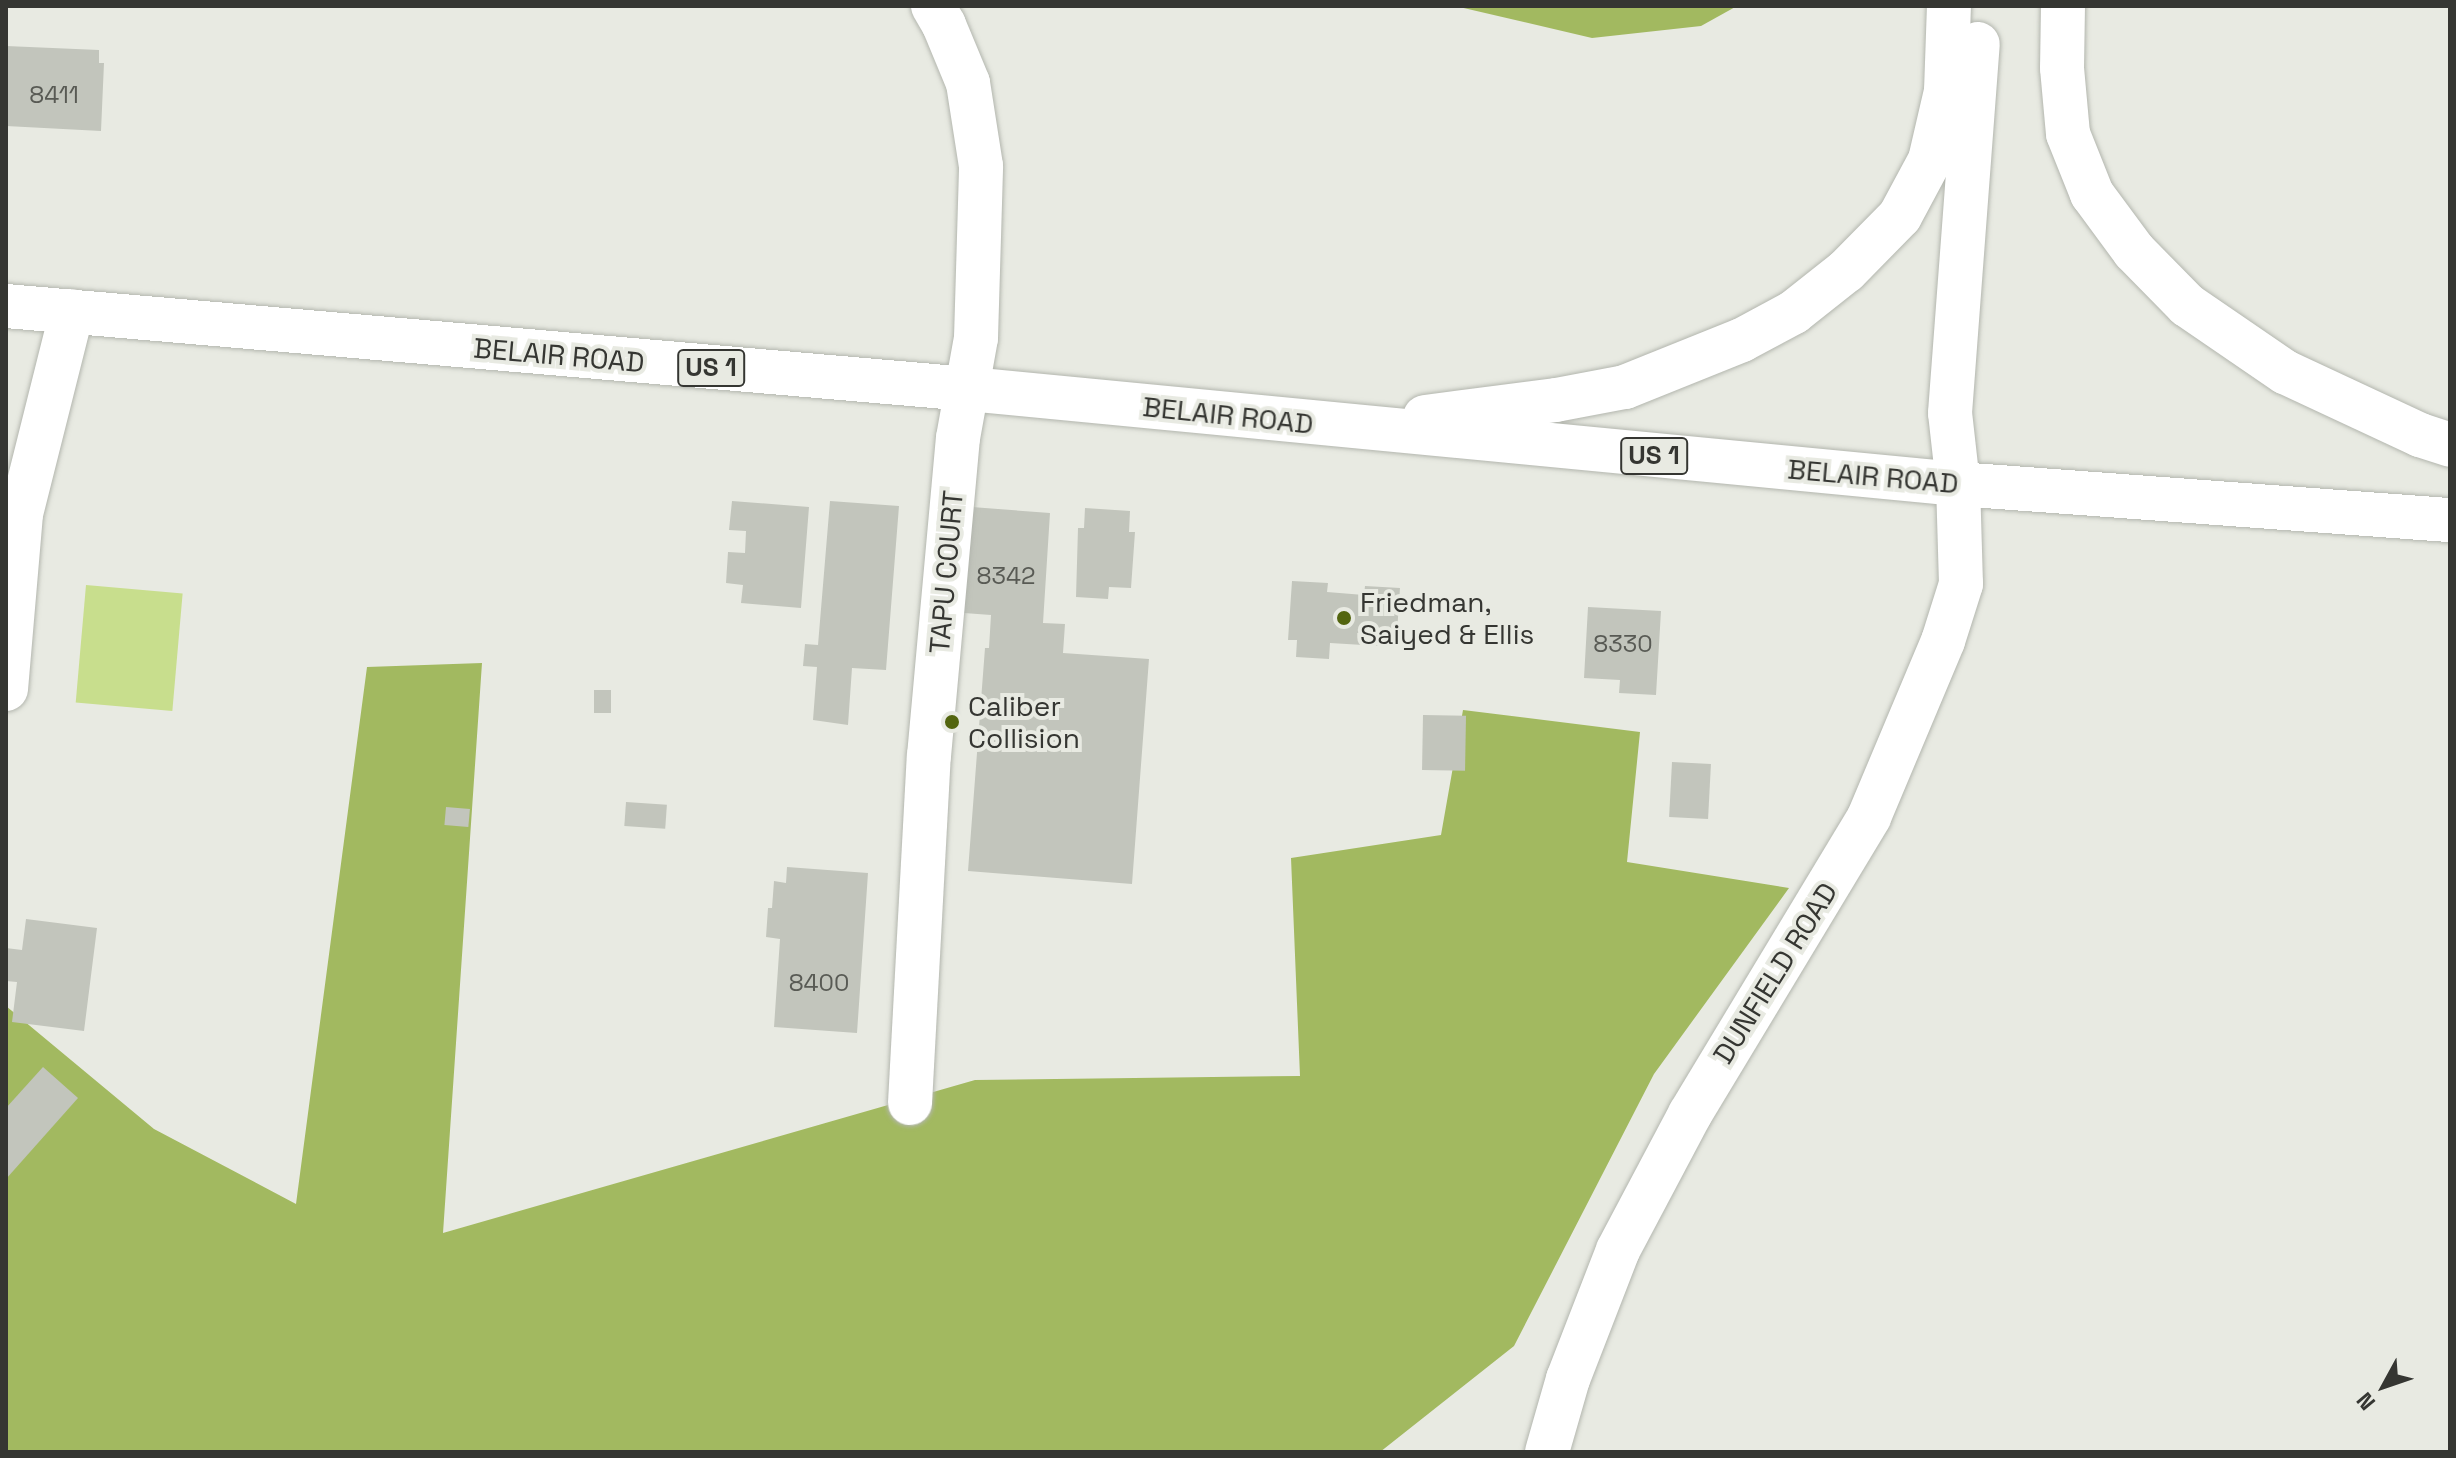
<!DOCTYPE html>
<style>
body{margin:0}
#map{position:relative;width:2456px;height:1458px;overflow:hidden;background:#e8eae2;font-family:"Space Grotesk",sans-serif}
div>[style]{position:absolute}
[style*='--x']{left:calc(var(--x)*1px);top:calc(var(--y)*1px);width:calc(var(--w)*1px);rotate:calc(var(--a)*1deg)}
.green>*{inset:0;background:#c8de8d;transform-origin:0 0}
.forest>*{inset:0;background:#a2b960}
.building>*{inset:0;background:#c2c5bc;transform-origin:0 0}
.roads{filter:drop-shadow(0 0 2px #b3b6ae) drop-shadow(0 0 2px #b3b6ae)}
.minor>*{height:44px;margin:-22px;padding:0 22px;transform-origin:22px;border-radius:22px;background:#fff}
.highway>*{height:44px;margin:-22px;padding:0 22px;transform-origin:22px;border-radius:22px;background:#fff}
.dots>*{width:22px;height:22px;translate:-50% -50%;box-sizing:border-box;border:4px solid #e8eae2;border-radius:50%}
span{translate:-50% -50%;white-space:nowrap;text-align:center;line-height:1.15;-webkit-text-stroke:8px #e8eae2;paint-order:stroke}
.number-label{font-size:24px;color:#585a54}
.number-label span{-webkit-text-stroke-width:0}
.shield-label span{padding:2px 6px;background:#e8eae2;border:2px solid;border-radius:6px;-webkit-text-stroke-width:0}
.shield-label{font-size:26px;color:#353632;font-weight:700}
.street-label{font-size:28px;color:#353632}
.poi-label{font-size:28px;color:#353632}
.left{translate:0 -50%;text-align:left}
.frame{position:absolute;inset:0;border:8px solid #353632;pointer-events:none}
.north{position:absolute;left:2344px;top:1346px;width:80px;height:80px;-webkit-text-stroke:6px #e8eae2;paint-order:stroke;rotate:230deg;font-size:22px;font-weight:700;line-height:32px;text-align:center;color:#353632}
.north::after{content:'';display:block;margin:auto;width:28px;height:36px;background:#353632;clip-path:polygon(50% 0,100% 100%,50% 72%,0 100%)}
</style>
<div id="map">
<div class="green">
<div style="left:86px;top:585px;width:97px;height:118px;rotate:5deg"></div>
</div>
<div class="forest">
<div style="clip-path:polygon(1455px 6px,1737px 6px,1701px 26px,1592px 38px)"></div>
<div style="clip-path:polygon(482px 663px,443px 1233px,975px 1080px,1300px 1076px,1291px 858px,1441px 835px,1463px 710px,1640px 732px,1627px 862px,1789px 888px,1654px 1074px,1514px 1346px,1380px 1452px,6px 1452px,6px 1006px,154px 1129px,296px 1204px,367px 667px)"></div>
</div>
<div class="building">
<div style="clip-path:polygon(6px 46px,99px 50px,99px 63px,104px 63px,101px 131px,6px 126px)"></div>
<div style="clip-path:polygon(732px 501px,809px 507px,801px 608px,741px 603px,743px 585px,726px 583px,728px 552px,745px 553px,746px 531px,729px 530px)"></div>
<div style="clip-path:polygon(830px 501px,899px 506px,886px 670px,852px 668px,848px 725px,813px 720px,817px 667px,803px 666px,805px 644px,818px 645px)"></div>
<div style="clip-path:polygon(972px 507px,1050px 513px,1043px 623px,1065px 624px,1063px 653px,1149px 659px,1132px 884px,968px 871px,985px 648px,989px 648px,991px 615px,964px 613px)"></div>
<div style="clip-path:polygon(1085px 508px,1130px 511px,1129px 532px,1135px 532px,1131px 588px,1109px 587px,1108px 599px,1076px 597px,1078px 528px,1084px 528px)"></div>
<div style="clip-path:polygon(1292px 581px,1328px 583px,1327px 592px,1364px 595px,1365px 586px,1400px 588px,1396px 647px,1330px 643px,1329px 659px,1296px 657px,1297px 640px,1288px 640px)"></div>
<div style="clip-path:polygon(1588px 607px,1661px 611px,1656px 695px,1619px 693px,1620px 680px,1584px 678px)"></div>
<div style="left:594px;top:690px;width:17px;height:23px"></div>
<div style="left:1423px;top:715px;width:43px;height:55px;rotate:1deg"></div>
<div style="left:1672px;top:762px;width:39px;height:55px;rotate:3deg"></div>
<div style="left:626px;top:802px;width:41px;height:24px;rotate:4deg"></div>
<div style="left:446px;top:807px;width:24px;height:18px;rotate:5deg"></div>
<div style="clip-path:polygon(787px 867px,868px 873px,857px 1033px,774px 1027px,780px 939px,766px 937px,768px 908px,772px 908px,774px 881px,786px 883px)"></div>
<div style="clip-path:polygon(26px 919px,97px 928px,84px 1031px,12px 1022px,17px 982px,6px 981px,6px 948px,22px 950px)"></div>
<div style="clip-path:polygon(43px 1067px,78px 1098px,6px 1179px,6px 1108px)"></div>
</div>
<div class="roads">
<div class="minor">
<div style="--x:6;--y:689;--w:176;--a:-85.1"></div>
<div style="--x:21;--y:514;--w:209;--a:-75.9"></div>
<div style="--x:910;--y:1103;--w:348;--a:-86.9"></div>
<div style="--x:929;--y:756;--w:319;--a:-84.8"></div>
<div style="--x:958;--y:438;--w:102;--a:-79.8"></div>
<div style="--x:976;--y:338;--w:172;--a:-88.3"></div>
<div style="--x:981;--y:166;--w:84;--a:-98.9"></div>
<div style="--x:968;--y:83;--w:63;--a:-112.5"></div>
<div style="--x:944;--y:25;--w:22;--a:-120"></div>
<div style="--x:1547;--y:1452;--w:76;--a:-74"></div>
<div style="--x:1568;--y:1379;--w:138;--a:-68.8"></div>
<div style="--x:1618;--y:1250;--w:154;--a:-62.1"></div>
<div style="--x:1690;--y:1114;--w:347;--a:-58.9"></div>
<div style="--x:1869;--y:817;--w:191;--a:-67.2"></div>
<div style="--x:1943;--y:641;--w:60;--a:-72.5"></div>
<div style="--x:1961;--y:584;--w:100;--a:-91.7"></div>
</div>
<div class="highway">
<div style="--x:2063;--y:6;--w:62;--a:90.9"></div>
<div style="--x:2062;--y:68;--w:66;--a:84.8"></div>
<div style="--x:2068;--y:134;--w:65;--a:68.2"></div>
<div style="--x:2092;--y:194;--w:71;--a:53.6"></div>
<div style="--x:2134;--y:251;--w:76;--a:45.5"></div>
<div style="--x:2187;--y:305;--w:119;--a:34.4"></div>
<div style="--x:2285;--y:372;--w:149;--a:25"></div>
<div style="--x:2420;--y:435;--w:32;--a:18"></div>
<div style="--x:6;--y:306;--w:967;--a:4.93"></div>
<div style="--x:969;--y:389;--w:994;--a:5.49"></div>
<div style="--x:1958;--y:484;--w:493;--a:4.2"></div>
<div style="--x:1425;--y:417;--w:132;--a:-7.4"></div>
<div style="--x:1556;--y:400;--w:70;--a:-10.7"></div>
<div style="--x:1625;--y:387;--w:126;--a:-21.9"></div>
<div style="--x:1742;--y:340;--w:59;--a:-28.3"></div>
<div style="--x:1794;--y:312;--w:66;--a:-38.3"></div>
<div style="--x:1846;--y:271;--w:77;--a:-45.5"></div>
<div style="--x:1900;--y:216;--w:64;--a:-61.8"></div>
<div style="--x:1930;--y:160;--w:71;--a:-76.9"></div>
<div style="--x:1946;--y:91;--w:85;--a:-88"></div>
<div style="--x:1958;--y:484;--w:71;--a:-96.4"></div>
<div style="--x:1950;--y:413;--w:370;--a:-85.7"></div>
</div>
</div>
<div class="dots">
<div style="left:1344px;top:618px;background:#53650f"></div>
<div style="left:952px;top:722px;background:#53650f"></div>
</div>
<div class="number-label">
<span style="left:54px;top:95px">8411</span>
<span style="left:1006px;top:576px">8342</span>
<span style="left:1623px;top:644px">8330</span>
<span style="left:819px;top:983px">8400</span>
</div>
<div class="shield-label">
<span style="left:711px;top:368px">US 1</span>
<span style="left:1654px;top:456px">US 1</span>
</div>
<div class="street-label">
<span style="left:559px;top:355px;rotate:5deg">BELAIR ROAD</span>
<span style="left:1228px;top:415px;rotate:6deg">BELAIR ROAD</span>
<span style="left:1873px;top:476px;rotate:5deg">BELAIR ROAD</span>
<span style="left:946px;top:572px;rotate:-85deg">TAPU COURT</span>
<span style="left:1775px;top:973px;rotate:-58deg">DUNFIELD ROAD</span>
</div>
<div class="poi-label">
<span class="left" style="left:1360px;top:618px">Friedman,<br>Saiyed &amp; Ellis</span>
<span class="left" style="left:968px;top:722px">Caliber<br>Collision</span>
</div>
<div class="frame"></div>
<div class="north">N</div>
</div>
